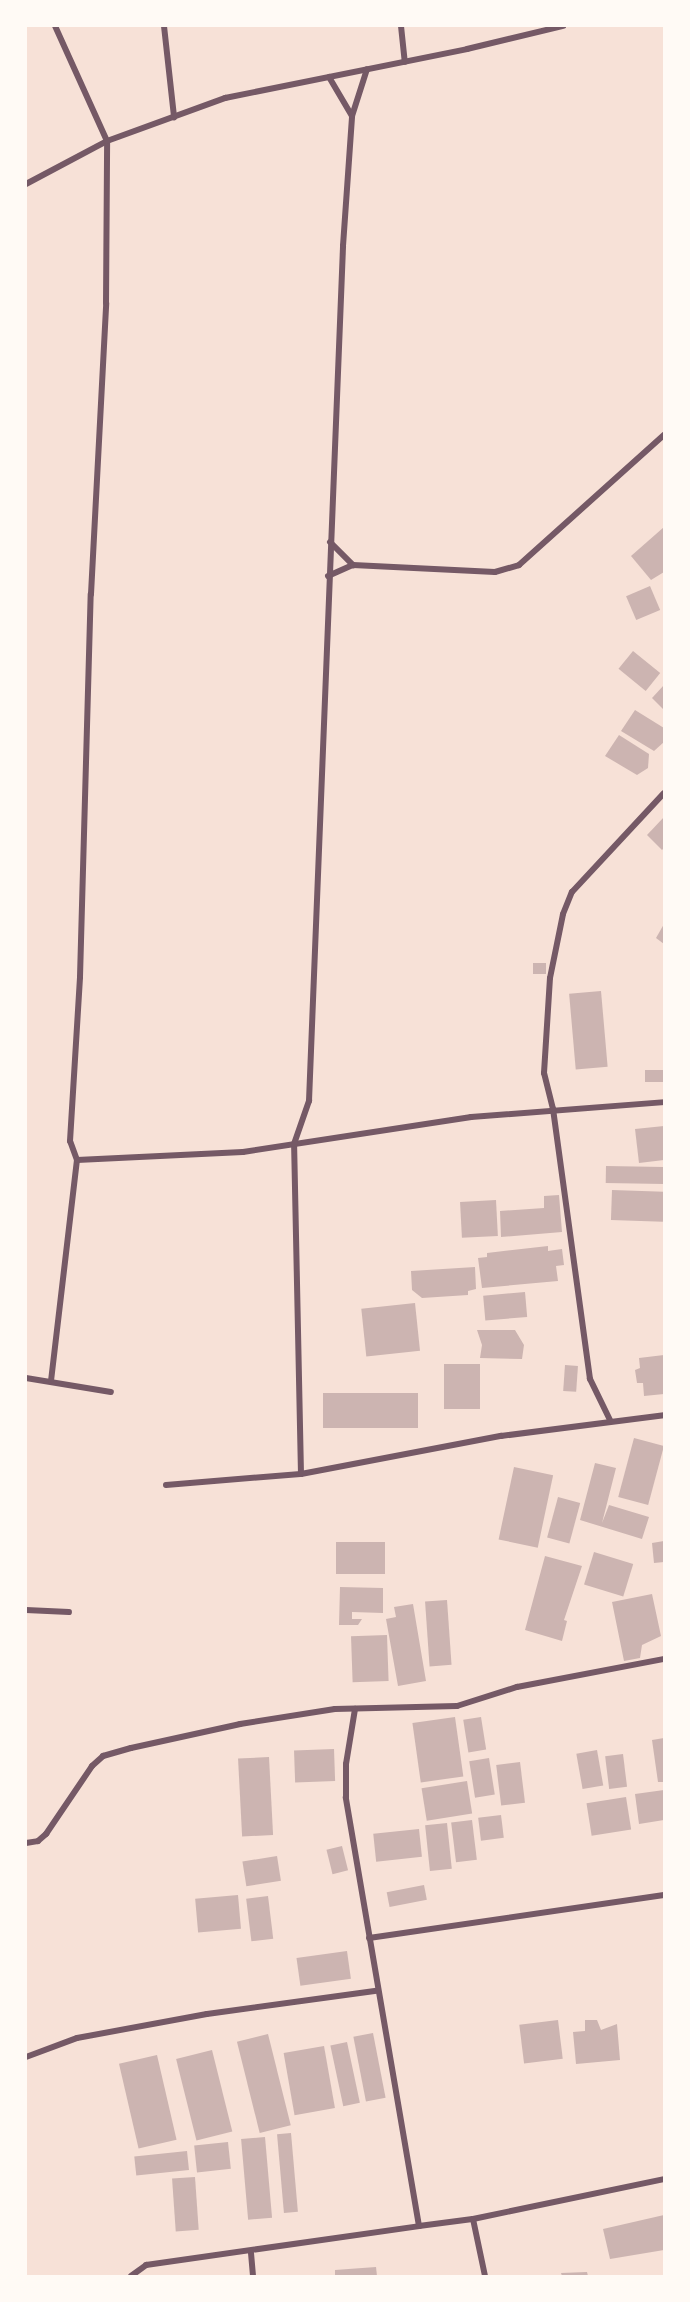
<!DOCTYPE html>
<style>
body{margin:0}
#map{position:relative;width:690px;height:2302px;overflow:hidden;background:#f7e1d7;font-family:"PT Sans Narrow",sans-serif}
div>[style]{position:absolute}
[style*='--x']{left:calc(var(--x)*1px);top:calc(var(--y)*1px);width:calc(var(--w)*1px);rotate:calc(var(--a)*1deg)}
.building>*{inset:0;background:#ccb4b1;transform-origin:0 0}
.minor>*{height:6px;margin:-3px;padding:0 3px;transform-origin:3px;border-radius:3px;background:#755966}
span{translate:-50% -50%;white-space:nowrap;text-align:center;line-height:1.15;-webkit-text-stroke:4.5px #fffaf5;paint-order:stroke}
.frame{position:absolute;inset:0;border:27px solid #fffaf5;pointer-events:none}
</style>
<div id="map">
<div class="building">
<div style="clip-path:polygon(664px 527px,664px 572px,651px 580px,631px 556px)"></div>
<div style="left:650px;top:586px;width:26px;height:26px;rotate:67deg"></div>
<div style="left:633px;top:651px;width:35px;height:23px;rotate:39deg"></div>
<div style="clip-path:polygon(664px 685px,664px 710px,652px 698px)"></div>
<div style="clip-path:polygon(635px 710px,664px 728px,664px 742px,654px 751px,621px 731px)"></div>
<div style="clip-path:polygon(619px 735px,649px 754px,648px 768px,637px 775px,605px 756px)"></div>
<div style="clip-path:polygon(664px 817px,664px 848px,662px 850px,647px 835px)"></div>
<div style="clip-path:polygon(664px 924px,664px 944px,656px 938px)"></div>
<div style="left:533px;top:963px;width:13px;height:11px"></div>
<div style="left:601px;top:991px;width:76px;height:32px;rotate:85deg"></div>
<div style="left:664px;top:1070px;width:12px;height:19px;rotate:90deg"></div>
<div style="clip-path:polygon(664px 1126px,664px 1160px,639px 1163px,635px 1129px)"></div>
<div style="left:606px;top:1166px;width:58px;height:17px;rotate:1deg"></div>
<div style="left:612px;top:1190px;width:52px;height:30px;rotate:2deg"></div>
<div style="clip-path:polygon(559px 1195px,562px 1232px,501px 1237px,500px 1211px,544px 1208px,544px 1196px)"></div>
<div style="left:496px;top:1200px;width:36px;height:36px;rotate:87deg"></div>
<div style="clip-path:polygon(548px 1246px,548px 1251px,562px 1249px,564px 1265px,556px 1266px,558px 1281px,482px 1288px,478px 1258px,487px 1257px,487px 1253px)"></div>
<div style="clip-path:polygon(475px 1267px,476px 1289px,468px 1291px,468px 1295px,422px 1298px,412px 1290px,411px 1271px)"></div>
<div style="left:525px;top:1292px;width:25px;height:42px;rotate:85deg"></div>
<div style="left:415px;top:1303px;width:48px;height:54px;rotate:84deg"></div>
<div style="clip-path:polygon(477px 1330px,515px 1330px,524px 1345px,522px 1359px,480px 1358px,482px 1345px)"></div>
<div style="clip-path:polygon(664px 1355px,664px 1394px,644px 1396px,643px 1383px,637px 1383px,635px 1370px,640px 1368px,639px 1358px)"></div>
<div style="left:444px;top:1364px;width:36px;height:45px"></div>
<div style="left:565px;top:1365px;width:13px;height:26px;rotate:4deg"></div>
<div style="left:323px;top:1393px;width:95px;height:35px"></div>
<div style="left:634px;top:1438px;width:31px;height:61px;rotate:15deg"></div>
<div style="clip-path:polygon(595px 1463px,616px 1468px,602px 1523px,609px 1505px,649px 1517px,642px 1539px,580px 1520px)"></div>
<div style="left:514px;top:1467px;width:40px;height:74px;rotate:12deg"></div>
<div style="left:558px;top:1497px;width:23px;height:42px;rotate:15deg"></div>
<div style="clip-path:polygon(664px 1541px,664px 1562px,654px 1563px,652px 1543px)"></div>
<div style="left:336px;top:1542px;width:49px;height:32px"></div>
<div style="left:594px;top:1552px;width:41px;height:34px;rotate:17deg"></div>
<div style="clip-path:polygon(545px 1556px,582px 1566px,564px 1620px,567px 1621px,562px 1641px,525px 1630px)"></div>
<div style="clip-path:polygon(340px 1587px,383px 1588px,383px 1613px,352px 1612px,352px 1619px,362px 1619px,358px 1625px,339px 1625px)"></div>
<div style="clip-path:polygon(652px 1594px,661px 1636px,642px 1645px,640px 1658px,624px 1661px,612px 1602px)"></div>
<div style="left:447px;top:1600px;width:65px;height:22px;rotate:86deg"></div>
<div style="clip-path:polygon(413px 1604px,426px 1681px,398px 1686px,386px 1619px,396px 1617px,394px 1607px)"></div>
<div style="left:387px;top:1635px;width:46px;height:36px;rotate:88deg"></div>
<div style="left:455px;top:1717px;width:60px;height:43px;rotate:82deg"></div>
<div style="left:481px;top:1717px;width:33px;height:18px;rotate:81deg"></div>
<div style="clip-path:polygon(664px 1738px,664px 1782px,658px 1782px,652px 1740px)"></div>
<div style="left:334px;top:1749px;width:32px;height:40px;rotate:88deg"></div>
<div style="left:597px;top:1750px;width:36px;height:21px;rotate:80deg"></div>
<div style="left:623px;top:1754px;width:33px;height:18px;rotate:83deg"></div>
<div style="left:269px;top:1757px;width:78px;height:31px;rotate:87deg"></div>
<div style="left:489px;top:1758px;width:37px;height:20px;rotate:81deg"></div>
<div style="left:520px;top:1762px;width:41px;height:24px;rotate:83deg"></div>
<div style="left:467px;top:1781px;width:33px;height:46px;rotate:81deg"></div>
<div style="clip-path:polygon(664px 1790px,664px 1820px,639px 1824px,635px 1794px)"></div>
<div style="left:626px;top:1797px;width:33px;height:40px;rotate:81deg"></div>
<div style="left:501px;top:1815px;width:23px;height:23px;rotate:83deg"></div>
<div style="left:472px;top:1820px;width:40px;height:21px;rotate:83deg"></div>
<div style="left:447px;top:1823px;width:46px;height:22px;rotate:84deg"></div>
<div style="left:419px;top:1829px;width:28px;height:46px;rotate:84deg"></div>
<div style="left:342px;top:1846px;width:25px;height:16px;rotate:76deg"></div>
<div style="left:277px;top:1856px;width:25px;height:35px;rotate:81deg"></div>
<div style="left:424px;top:1885px;width:15px;height:38px;rotate:79deg"></div>
<div style="left:238px;top:1895px;width:34px;height:43px;rotate:85deg"></div>
<div style="left:268px;top:1896px;width:43px;height:22px;rotate:83deg"></div>
<div style="left:347px;top:1951px;width:28px;height:51px;rotate:82deg"></div>
<div style="left:558px;top:2020px;width:39px;height:39px;rotate:83deg"></div>
<div style="clip-path:polygon(585px 2020px,597px 2020px,601px 2030px,617px 2024px,620px 2060px,576px 2064px,573px 2032px,585px 2031px)"></div>
<div style="left:373px;top:2033px;width:66px;height:20px;rotate:79deg"></div>
<div style="left:268px;top:2034px;width:94px;height:32px;rotate:76deg"></div>
<div style="left:347px;top:2042px;width:62px;height:17px;rotate:78deg"></div>
<div style="left:324px;top:2046px;width:63px;height:41px;rotate:80deg"></div>
<div style="left:212px;top:2050px;width:84px;height:37px;rotate:76deg"></div>
<div style="left:157px;top:2055px;width:87px;height:39px;rotate:77deg"></div>
<div style="left:291px;top:2133px;width:79px;height:14px;rotate:85deg"></div>
<div style="left:265px;top:2137px;width:81px;height:24px;rotate:85deg"></div>
<div style="left:228px;top:2142px;width:27px;height:34px;rotate:84deg"></div>
<div style="left:187px;top:2151px;width:19px;height:53px;rotate:84deg"></div>
<div style="left:195px;top:2177px;width:53px;height:23px;rotate:86deg"></div>
<div style="clip-path:polygon(664px 2215px,664px 2250px,610px 2259px,603px 2229px)"></div>
<div style="clip-path:polygon(376px 2267px,377px 2276px,335px 2276px,335px 2270px)"></div>
<div style="clip-path:polygon(587px 2272px,588px 2276px,562px 2276px,561px 2273px)"></div>
</div>
<div class="minor">
<div style="--x:164;--y:26;--w:92;--a:83.7"></div>
<div style="--x:401;--y:26;--w:36;--a:84"></div>
<div style="--x:329;--y:77;--w:45;--a:59.5"></div>
<div style="--x:26;--y:184;--w:92;--a:-28"></div>
<div style="--x:107;--y:141;--w:126;--a:-20"></div>
<div style="--x:225;--y:98;--w:247;--a:-11.4"></div>
<div style="--x:467;--y:49;--w:99;--a:-13.5"></div>
<div style="--x:330;--y:542;--w:33;--a:45"></div>
<div style="--x:328;--y:576;--w:27;--a:-24"></div>
<div style="--x:353;--y:565;--w:142;--a:2.8"></div>
<div style="--x:495;--y:572;--w:25;--a:-16"></div>
<div style="--x:519;--y:565;--w:195;--a:-41.9"></div>
<div style="--x:77;--y:1160;--w:166;--a:-2.8"></div>
<div style="--x:243;--y:1152;--w:231;--a:-8.7"></div>
<div style="--x:471;--y:1117;--w:194;--a:-4.4"></div>
<div style="--x:26;--y:1378;--w:86;--a:9.4"></div>
<div style="--x:51;--y:1381;--w:223;--a:-83.3"></div>
<div style="--x:77;--y:1160;--w:20;--a:-110"></div>
<div style="--x:70;--y:1141;--w:164;--a:-86.5"></div>
<div style="--x:80;--y:977;--w:383;--a:-88.4"></div>
<div style="--x:91;--y:594;--w:291;--a:-87"></div>
<div style="--x:106;--y:303;--w:162;--a:-89.6"></div>
<div style="--x:107;--y:141;--w:126;--a:-114.3"></div>
<div style="--x:610;--y:1420;--w:46;--a:-116"></div>
<div style="--x:590;--y:1379;--w:273;--a:-97.8"></div>
<div style="--x:553;--y:1109;--w:37;--a:-104"></div>
<div style="--x:544;--y:1073;--w:95;--a:-86.4"></div>
<div style="--x:550;--y:978;--w:65;--a:-78.5"></div>
<div style="--x:563;--y:914;--w:24;--a:-68"></div>
<div style="--x:572;--y:892;--w:135;--a:-47.1"></div>
<div style="--x:301;--y:1474;--w:330;--a:-91.2"></div>
<div style="--x:294;--y:1144;--w:46;--a:-70.8"></div>
<div style="--x:309;--y:1101;--w:856;--a:-87.72"></div>
<div style="--x:343;--y:246;--w:130;--a:-86"></div>
<div style="--x:352;--y:116;--w:49;--a:-72.3"></div>
<div style="--x:166;--y:1485;--w:135;--a:-4.7"></div>
<div style="--x:301;--y:1474;--w:204;--a:-10.8"></div>
<div style="--x:501;--y:1436;--w:164;--a:-7.3"></div>
<div style="--x:26;--y:1610;--w:43;--a:2.7"></div>
<div style="--x:26;--y:1843;--w:12;--a:-9"></div>
<div style="--x:38;--y:1841;--w:11;--a:-41"></div>
<div style="--x:46;--y:1834;--w:82;--a:-55.9"></div>
<div style="--x:92;--y:1766;--w:15;--a:-42"></div>
<div style="--x:103;--y:1756;--w:29;--a:-16"></div>
<div style="--x:131;--y:1748;--w:112;--a:-12.4"></div>
<div style="--x:240;--y:1724;--w:96;--a:-9"></div>
<div style="--x:335;--y:1709;--w:122;--a:-1.4"></div>
<div style="--x:457;--y:1706;--w:63;--a:-17.6"></div>
<div style="--x:517;--y:1687;--w:150;--a:-10.8"></div>
<div style="--x:369;--y:1938;--w:298;--a:-8.3"></div>
<div style="--x:26;--y:2057;--w:54;--a:-20.4"></div>
<div style="--x:77;--y:2038;--w:132;--a:-10.5"></div>
<div style="--x:207;--y:2014;--w:171;--a:-7.8"></div>
<div style="--x:473;--y:2219;--w:195;--a:-11.8"></div>
<div style="--x:419;--y:2226;--w:54;--a:-7.4"></div>
<div style="--x:473;--y:2219;--w:58;--a:78.1"></div>
<div style="--x:251;--y:2253;--w:23;--a:85"></div>
<div style="--x:131;--y:2276;--w:19;--a:-36"></div>
<div style="--x:146;--y:2265;--w:276;--a:-8.1"></div>
<div style="--x:419;--y:2226;--w:435;--a:-99.7"></div>
<div style="--x:346;--y:1797;--w:33;--a:-90"></div>
<div style="--x:346;--y:1764;--w:56;--a:-80.7"></div>
</div>
<div class="frame"></div>
</div>
